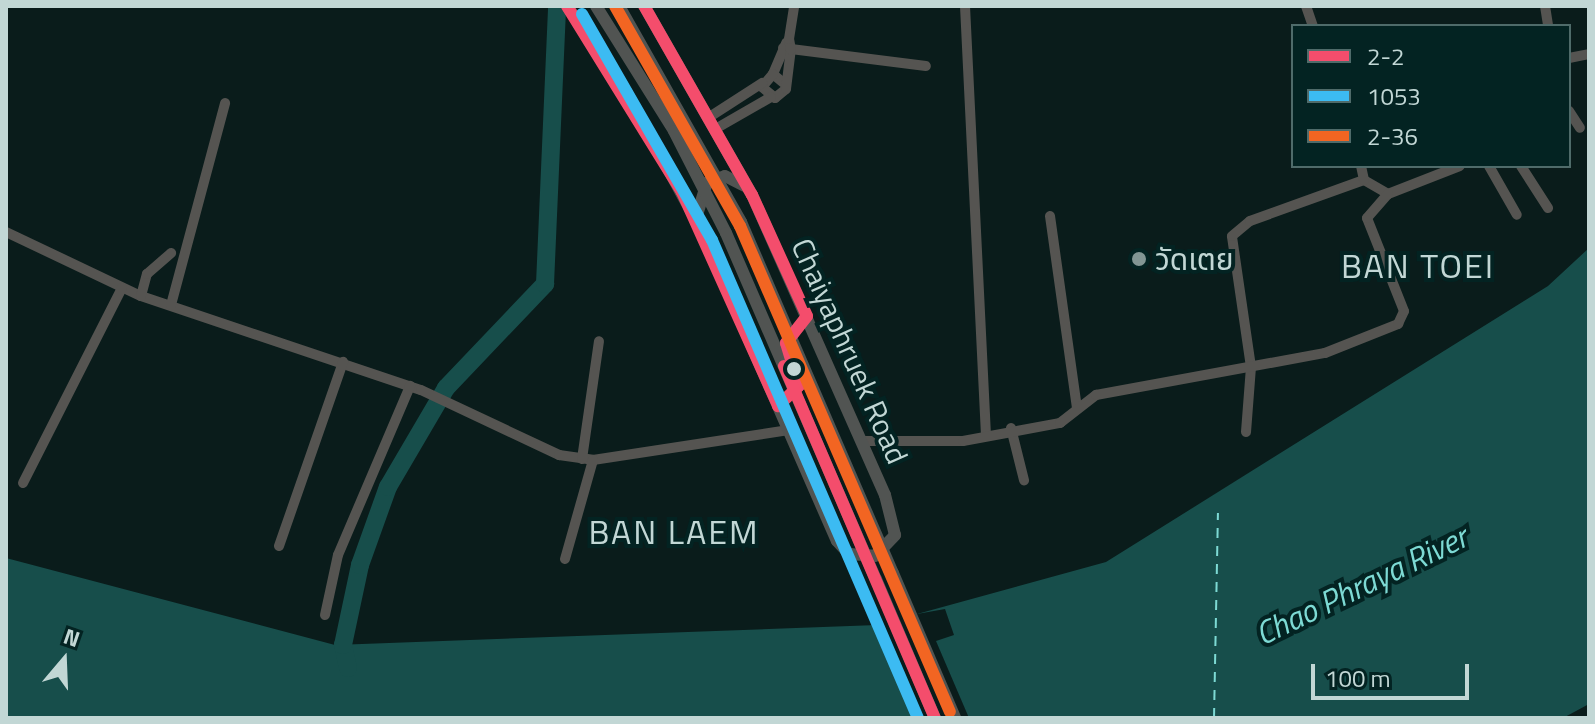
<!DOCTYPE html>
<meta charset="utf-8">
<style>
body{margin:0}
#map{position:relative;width:1595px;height:724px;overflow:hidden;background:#0a1c1b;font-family:"Titillium Web","Noto Sans Thai",sans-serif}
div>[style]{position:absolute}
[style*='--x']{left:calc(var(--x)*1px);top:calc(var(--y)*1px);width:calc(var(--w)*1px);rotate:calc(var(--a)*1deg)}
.water>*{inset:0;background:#174e4b}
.pier>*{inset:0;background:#0a1c1b}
.river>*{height:18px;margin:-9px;padding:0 9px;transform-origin:9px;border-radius:9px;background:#174e4b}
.ferry>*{height:2px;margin-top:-1px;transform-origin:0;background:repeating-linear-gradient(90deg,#7ddad4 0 10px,transparent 0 18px)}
.minor>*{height:10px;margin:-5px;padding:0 5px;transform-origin:5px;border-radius:5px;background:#555451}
.major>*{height:12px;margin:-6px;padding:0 6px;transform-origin:6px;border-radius:6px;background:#515452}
.major-bridge>*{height:12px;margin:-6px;padding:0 6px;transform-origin:6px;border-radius:6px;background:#515452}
.bus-1>*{height:12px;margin:-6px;padding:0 6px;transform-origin:6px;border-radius:6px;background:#f44d6c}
.bus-2>*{height:12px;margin:-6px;padding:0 6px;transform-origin:6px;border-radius:6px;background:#3cbbf2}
.bus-3>*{height:12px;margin:-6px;padding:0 6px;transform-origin:6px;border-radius:6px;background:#f26522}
.dots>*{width:22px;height:22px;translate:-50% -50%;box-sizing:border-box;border:4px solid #032322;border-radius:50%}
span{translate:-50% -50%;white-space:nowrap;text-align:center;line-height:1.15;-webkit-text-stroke:8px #032322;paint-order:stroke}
.poi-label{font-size:30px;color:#c2d7d5}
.left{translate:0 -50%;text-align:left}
.street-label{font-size:30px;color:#c2d7d5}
.water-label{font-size:32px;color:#7ddad4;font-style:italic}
.quarter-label{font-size:34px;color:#c2d7d5;letter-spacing:2px}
.frame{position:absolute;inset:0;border:8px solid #c2d7d5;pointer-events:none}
.legend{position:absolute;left:1291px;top:24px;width:280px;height:144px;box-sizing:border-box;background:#032322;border:2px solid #4f6b6a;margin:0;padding:10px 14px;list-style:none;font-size:24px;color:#c2d7d5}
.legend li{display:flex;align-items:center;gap:16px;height:40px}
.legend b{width:40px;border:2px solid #4f6b6a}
.north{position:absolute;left:24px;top:620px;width:80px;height:80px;-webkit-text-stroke:6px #032322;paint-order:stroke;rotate:19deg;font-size:22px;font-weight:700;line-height:32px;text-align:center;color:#c2d7d5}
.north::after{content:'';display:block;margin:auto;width:28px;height:36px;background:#c2d7d5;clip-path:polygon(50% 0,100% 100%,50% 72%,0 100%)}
.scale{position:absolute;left:1311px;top:664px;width:158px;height:36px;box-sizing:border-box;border:4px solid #c2d7d5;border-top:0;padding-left:10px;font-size:24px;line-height:28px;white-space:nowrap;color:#c2d7d5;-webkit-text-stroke:6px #032322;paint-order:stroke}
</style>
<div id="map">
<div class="water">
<div style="clip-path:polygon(1589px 248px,1589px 704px,1563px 718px,6px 718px,6px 558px,335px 645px,877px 625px,1106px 562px,1548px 286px)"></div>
</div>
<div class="pier">
<div style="clip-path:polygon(945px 609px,954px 635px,936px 641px,969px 718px,919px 718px,878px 621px)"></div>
</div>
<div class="river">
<div style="--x:348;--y:668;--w:24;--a:-102"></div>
<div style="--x:343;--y:645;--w:82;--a:-78"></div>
<div style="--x:360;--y:565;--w:83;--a:-70.3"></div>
<div style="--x:388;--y:487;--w:115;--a:-59.6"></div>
<div style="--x:446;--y:388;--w:144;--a:-46.4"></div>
<div style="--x:545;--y:284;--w:278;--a:-87.5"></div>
</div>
<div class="ferry">
<div style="--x:1214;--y:718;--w:205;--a:-88.9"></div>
</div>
<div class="minor">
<div style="--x:965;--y:6;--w:430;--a:87.2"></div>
<div style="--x:1306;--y:6;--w:21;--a:71"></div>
<div style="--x:1545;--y:6;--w:20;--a:81"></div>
<div style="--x:783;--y:48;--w:144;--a:7.2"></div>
<div style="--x:1569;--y:58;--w:20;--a:-11"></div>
<div style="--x:773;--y:74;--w:34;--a:-67"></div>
<div style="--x:786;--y:85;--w:17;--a:-140"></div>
<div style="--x:773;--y:74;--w:17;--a:130"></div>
<div style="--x:762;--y:87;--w:17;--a:40"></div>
<div style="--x:775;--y:98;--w:14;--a:-39"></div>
<div style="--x:786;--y:89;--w:39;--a:-83"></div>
<div style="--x:791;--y:50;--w:11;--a:-100"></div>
<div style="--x:789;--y:39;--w:33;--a:-81"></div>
<div style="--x:1569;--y:111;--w:20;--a:57"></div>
<div style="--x:711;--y:116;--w:61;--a:-32.9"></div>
<div style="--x:717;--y:128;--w:62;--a:-29.9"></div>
<div style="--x:1489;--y:166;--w:56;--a:60.3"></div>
<div style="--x:1521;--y:166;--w:50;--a:57.3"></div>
<div style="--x:1364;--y:180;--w:28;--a:30"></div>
<div style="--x:1388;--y:194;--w:77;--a:-21.3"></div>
<div style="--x:1050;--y:216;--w:194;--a:82"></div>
<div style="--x:6;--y:232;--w:149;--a:25.4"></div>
<div style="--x:141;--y:296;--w:295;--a:18.6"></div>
<div style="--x:421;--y:390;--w:153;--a:25.2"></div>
<div style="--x:559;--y:455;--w:34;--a:8"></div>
<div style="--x:593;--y:460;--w:198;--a:-8.7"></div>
<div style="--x:141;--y:296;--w:23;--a:-75"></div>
<div style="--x:147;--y:274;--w:32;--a:-41"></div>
<div style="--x:171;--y:305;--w:209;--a:-75"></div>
<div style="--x:1011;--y:428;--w:54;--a:76"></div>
<div style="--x:1246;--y:432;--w:65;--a:-85.6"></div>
<div style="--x:1251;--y:367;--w:132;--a:-98.3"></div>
<div style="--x:1232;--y:236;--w:23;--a:-40"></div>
<div style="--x:1250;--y:221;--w:121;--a:-19.8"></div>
<div style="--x:1364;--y:180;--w:14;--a:-102"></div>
<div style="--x:862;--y:441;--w:101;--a:0"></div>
<div style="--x:963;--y:441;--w:99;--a:-10.5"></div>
<div style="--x:1060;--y:423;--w:46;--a:-37.9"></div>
<div style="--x:1096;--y:395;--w:233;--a:-10.4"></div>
<div style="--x:1325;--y:353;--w:79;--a:-21.7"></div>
<div style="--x:1398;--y:324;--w:14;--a:-65"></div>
<div style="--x:1404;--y:311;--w:100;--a:-111.7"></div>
<div style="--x:1367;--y:218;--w:32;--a:-49"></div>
<div style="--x:582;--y:459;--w:119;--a:-81.8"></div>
<div style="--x:23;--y:483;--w:219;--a:-63.1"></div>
<div style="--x:279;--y:546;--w:195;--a:-70.8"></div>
<div style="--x:565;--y:559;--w:103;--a:-74.2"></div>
<div style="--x:325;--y:615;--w:61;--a:-77.8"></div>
<div style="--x:338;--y:555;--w:184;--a:-66.9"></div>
</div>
<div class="major">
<div style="--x:567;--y:6;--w:106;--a:55.4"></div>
<div style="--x:627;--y:93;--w:156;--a:61.6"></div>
<div style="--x:701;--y:230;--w:339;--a:66.4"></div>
<div style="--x:837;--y:541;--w:18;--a:47"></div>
<div style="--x:849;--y:554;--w:26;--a:4"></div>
<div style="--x:875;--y:556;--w:29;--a:-46"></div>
<div style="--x:895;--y:535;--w:41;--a:-104"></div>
<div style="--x:885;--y:495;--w:328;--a:-113.9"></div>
<div style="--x:752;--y:195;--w:218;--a:-119.7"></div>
<div style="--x:697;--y:215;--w:34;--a:-73"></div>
<div style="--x:707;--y:183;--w:19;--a:-21"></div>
<div style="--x:725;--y:176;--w:22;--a:27"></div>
<div style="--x:893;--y:573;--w:158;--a:66.8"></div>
<div style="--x:876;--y:579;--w:151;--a:67"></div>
</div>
<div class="major-bridge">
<div style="--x:596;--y:6;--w:147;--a:58"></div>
<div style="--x:674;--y:131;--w:114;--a:63"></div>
<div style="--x:726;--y:233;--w:377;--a:66.6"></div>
<div style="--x:619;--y:6;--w:248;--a:60.5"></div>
<div style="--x:741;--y:222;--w:382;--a:66.6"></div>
</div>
<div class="bus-1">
<div style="--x:567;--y:6;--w:219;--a:58.3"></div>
<div style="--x:682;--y:192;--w:235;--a:65.8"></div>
<div style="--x:778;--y:406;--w:29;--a:-44"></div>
<div style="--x:799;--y:386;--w:45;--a:-106.8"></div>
<div style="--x:786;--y:343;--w:34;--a:-52"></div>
<div style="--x:807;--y:316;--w:133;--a:-114.4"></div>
<div style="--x:752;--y:195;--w:218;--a:-119.7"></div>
<div style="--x:784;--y:366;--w:383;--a:66.8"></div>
</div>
<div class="bus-2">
<div style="--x:582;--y:14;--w:261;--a:60.1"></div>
<div style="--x:712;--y:240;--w:520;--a:66.69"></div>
</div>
<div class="bus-3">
<div style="--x:615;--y:6;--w:253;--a:60.4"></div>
<div style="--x:740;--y:226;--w:529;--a:66.63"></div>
</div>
<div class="dots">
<div style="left:1139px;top:259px;background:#829694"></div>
<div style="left:794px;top:369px;background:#c2d7d5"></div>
</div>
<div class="poi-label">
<span class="left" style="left:1155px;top:259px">วัดเตย</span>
</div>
<div class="street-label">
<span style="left:850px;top:351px;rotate:66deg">Chaiyaphruek Road</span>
</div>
<div class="water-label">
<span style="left:1361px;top:585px;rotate:-26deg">Chao Phraya River</span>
</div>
<div class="quarter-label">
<span style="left:1418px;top:266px">BAN TOEI</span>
<span style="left:674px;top:532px">BAN LAEM</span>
</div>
<div class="frame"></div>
<ul class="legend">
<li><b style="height:10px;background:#f44d6c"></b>2-2</li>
<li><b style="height:10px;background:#3cbbf2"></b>1053</li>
<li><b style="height:10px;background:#f26522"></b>2-36</li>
</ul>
<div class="north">N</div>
<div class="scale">100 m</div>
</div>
